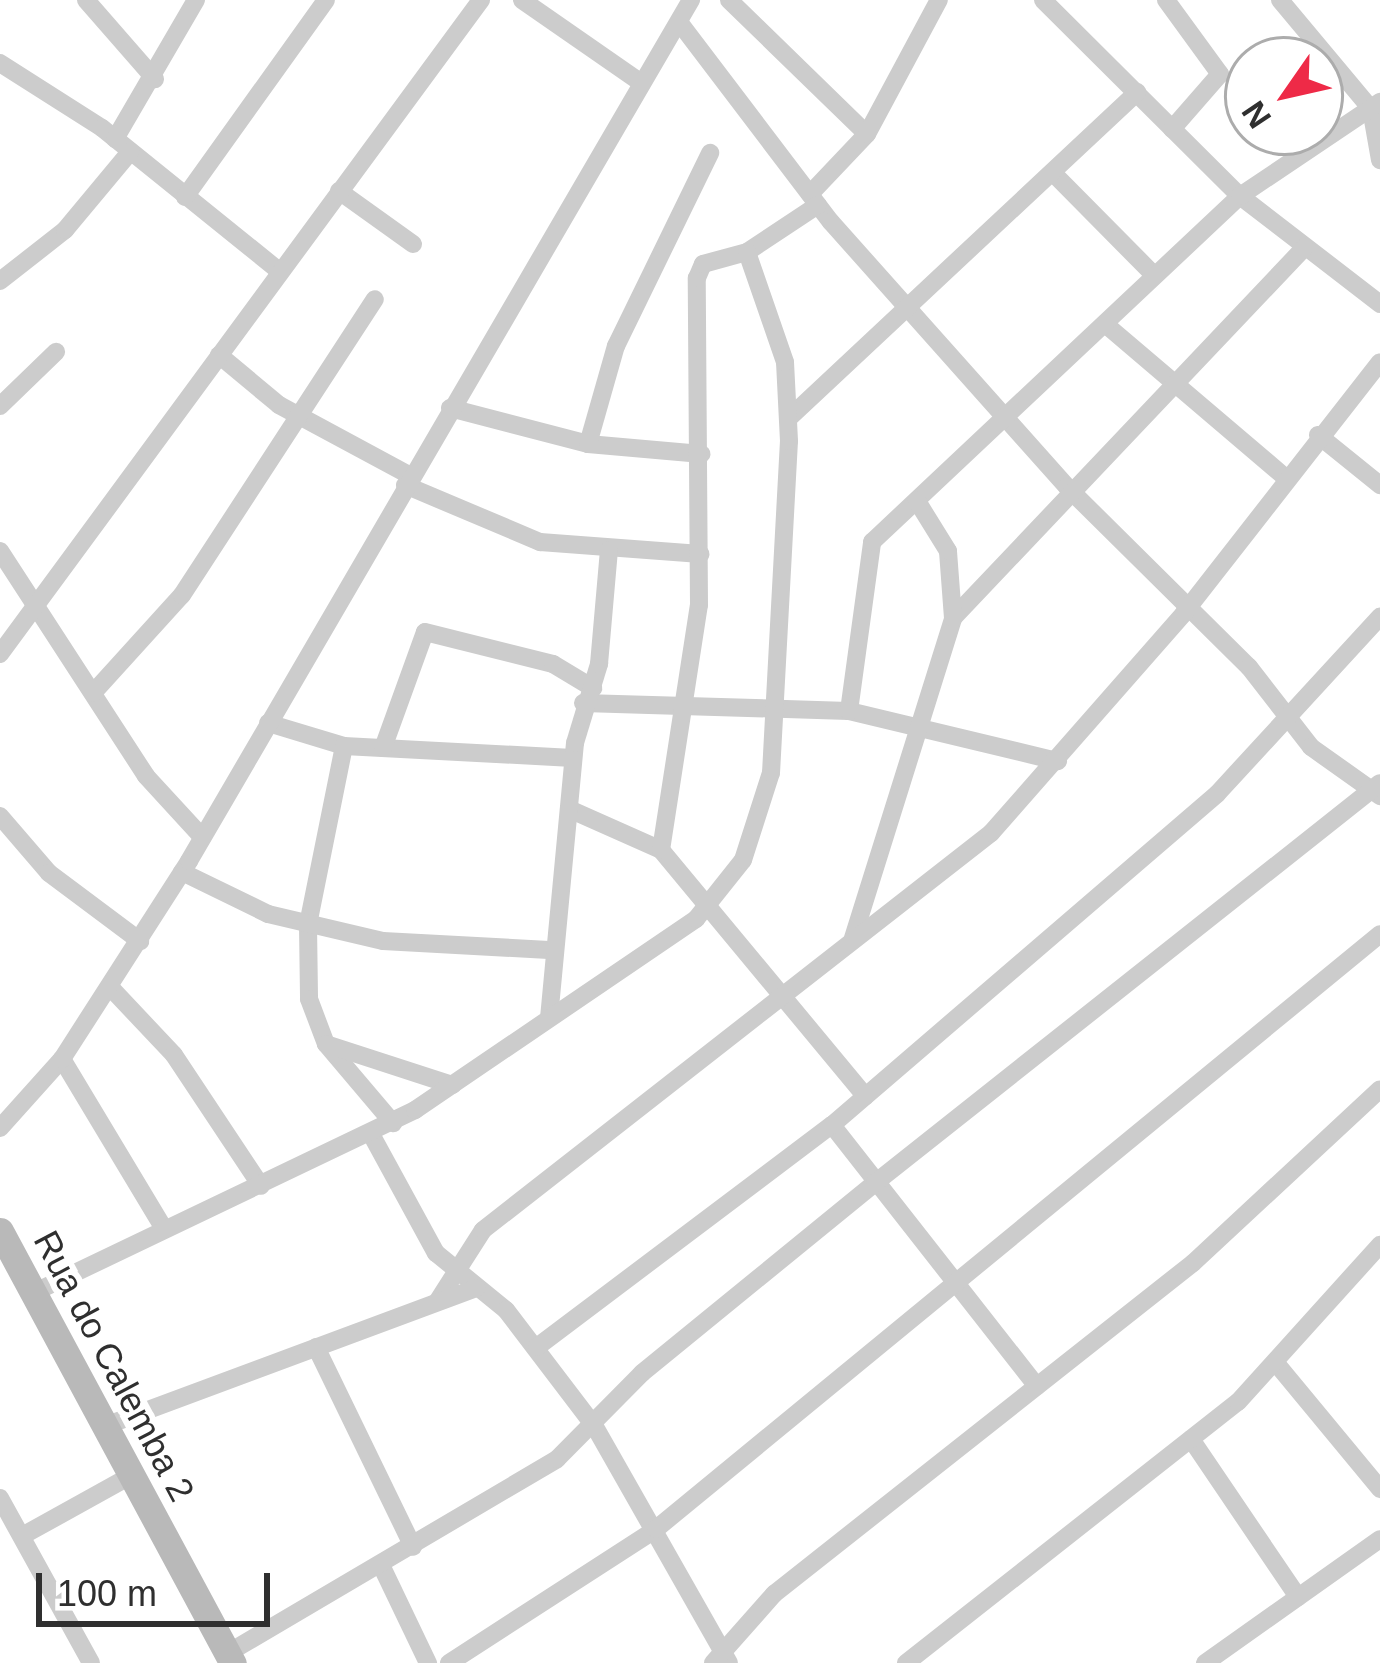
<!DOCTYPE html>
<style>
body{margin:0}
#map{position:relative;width:1380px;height:1663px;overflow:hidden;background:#fff;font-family:Helvetica,sans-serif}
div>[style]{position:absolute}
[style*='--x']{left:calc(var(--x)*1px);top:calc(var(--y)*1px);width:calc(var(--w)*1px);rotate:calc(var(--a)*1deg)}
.minor>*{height:18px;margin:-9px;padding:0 9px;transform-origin:9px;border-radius:9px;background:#ccc}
.secondary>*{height:27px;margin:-13.5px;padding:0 13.5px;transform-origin:13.5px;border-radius:13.5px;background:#b9b9b9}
span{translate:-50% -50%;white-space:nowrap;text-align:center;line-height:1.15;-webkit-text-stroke:12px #fff;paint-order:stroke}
.street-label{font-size:36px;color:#2f2f2f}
.north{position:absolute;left:1224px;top:36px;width:120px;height:120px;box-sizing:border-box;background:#fff;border:3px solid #acacac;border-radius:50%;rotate:236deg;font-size:33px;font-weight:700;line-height:48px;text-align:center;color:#2f2f2f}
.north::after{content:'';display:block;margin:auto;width:42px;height:54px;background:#ee2a47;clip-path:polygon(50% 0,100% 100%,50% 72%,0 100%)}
.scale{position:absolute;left:36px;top:1573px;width:234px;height:54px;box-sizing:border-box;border:6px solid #2f2f2f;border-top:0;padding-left:15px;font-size:36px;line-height:42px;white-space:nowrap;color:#2f2f2f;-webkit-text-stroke:9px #fff;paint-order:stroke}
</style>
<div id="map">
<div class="minor">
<div style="--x:86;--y:0;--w:105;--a:48.9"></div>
<div style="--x:522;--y:0;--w:144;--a:34.8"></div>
<div style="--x:729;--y:0;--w:192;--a:44.2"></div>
<div style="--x:1043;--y:0;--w:278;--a:44.9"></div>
<div style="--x:1240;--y:196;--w:177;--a:37.6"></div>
<div style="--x:1166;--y:0;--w:92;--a:53.9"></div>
<div style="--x:1220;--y:74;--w:73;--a:131.1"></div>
<div style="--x:1280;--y:0;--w:142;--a:50.1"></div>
<div style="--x:1371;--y:109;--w:52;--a:80"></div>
<div style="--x:679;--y:22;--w:251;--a:52.8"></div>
<div style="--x:831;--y:222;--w:355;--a:48.3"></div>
<div style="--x:1067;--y:487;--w:256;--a:44.7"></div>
<div style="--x:1249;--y:667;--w:101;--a:52.2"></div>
<div style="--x:1311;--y:747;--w:85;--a:35.4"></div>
<div style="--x:0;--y:63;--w:121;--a:32.5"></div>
<div style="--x:102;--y:128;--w:228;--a:38.9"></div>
<div style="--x:115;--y:139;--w:161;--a:-59.8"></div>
<div style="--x:1057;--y:177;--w:135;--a:45.3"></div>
<div style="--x:339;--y:191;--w:91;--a:35.6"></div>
<div style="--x:810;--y:194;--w:83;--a:-46.5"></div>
<div style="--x:867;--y:134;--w:152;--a:-61.8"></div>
<div style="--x:185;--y:197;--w:242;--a:-54.4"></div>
<div style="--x:0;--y:281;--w:83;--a:-38.1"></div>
<div style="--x:65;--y:230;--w:102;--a:-50.2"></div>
<div style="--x:1105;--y:324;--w:238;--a:40.4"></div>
<div style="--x:219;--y:355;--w:78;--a:39.8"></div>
<div style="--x:279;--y:405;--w:150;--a:28.3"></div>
<div style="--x:0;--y:406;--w:78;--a:-44"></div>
<div style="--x:450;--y:408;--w:143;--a:14.6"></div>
<div style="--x:588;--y:444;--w:114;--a:5"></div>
<div style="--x:789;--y:418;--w:477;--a:-43.1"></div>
<div style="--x:1318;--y:435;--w:80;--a:38.9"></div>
<div style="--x:588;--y:444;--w:102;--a:-74.1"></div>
<div style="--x:616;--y:346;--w:215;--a:-64"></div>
<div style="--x:405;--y:485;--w:147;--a:22.9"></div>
<div style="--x:540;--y:542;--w:161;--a:4.3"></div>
<div style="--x:0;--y:551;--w:268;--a:57"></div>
<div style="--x:146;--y:776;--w:83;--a:47.4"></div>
<div style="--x:953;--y:618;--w:511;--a:-46.51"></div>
<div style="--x:0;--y:654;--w:812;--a:-53.67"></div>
<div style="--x:93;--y:693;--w:132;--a:-47.8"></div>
<div style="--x:182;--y:595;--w:353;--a:-56.9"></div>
<div style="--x:583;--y:703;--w:266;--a:1.7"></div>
<div style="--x:849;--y:711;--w:215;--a:13.5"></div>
<div style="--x:849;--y:711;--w:171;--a:-82.2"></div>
<div style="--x:872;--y:542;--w:505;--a:-43.24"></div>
<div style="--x:1240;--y:196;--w:169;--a:-33.9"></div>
<div style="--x:268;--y:723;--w:79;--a:16.8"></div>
<div style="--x:344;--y:746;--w:229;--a:3"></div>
<div style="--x:344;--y:746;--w:183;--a:101.4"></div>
<div style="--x:308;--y:925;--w:74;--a:89.2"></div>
<div style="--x:309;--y:999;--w:48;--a:69.3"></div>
<div style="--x:326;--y:1044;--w:104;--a:49.7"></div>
<div style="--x:383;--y:748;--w:123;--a:-70.1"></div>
<div style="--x:425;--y:632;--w:132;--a:14"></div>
<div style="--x:553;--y:664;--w:47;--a:31"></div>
<div style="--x:569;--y:809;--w:101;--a:24"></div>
<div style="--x:661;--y:850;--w:320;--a:50.3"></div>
<div style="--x:0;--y:816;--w:75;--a:49.3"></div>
<div style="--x:49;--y:873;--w:114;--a:36.8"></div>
<div style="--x:661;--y:850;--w:248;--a:-81.2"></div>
<div style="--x:699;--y:605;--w:327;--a:-90.4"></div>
<div style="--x:697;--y:278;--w:15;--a:-67"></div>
<div style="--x:703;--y:264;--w:46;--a:-15.3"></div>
<div style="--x:747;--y:252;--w:85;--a:-33.5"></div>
<div style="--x:182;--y:872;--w:96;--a:26"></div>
<div style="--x:268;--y:914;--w:118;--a:13.2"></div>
<div style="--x:383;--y:941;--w:166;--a:3.1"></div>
<div style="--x:853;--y:938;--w:335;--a:-72.6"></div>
<div style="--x:953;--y:618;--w:67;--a:-94.3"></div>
<div style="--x:948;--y:551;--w:59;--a:-121.8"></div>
<div style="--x:110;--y:987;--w:93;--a:46.7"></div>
<div style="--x:174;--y:1055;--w:157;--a:56.4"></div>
<div style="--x:549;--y:1018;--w:276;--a:-84.6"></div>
<div style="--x:575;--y:743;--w:83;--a:-73.1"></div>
<div style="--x:599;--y:664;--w:114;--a:-85"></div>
<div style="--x:326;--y:1044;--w:133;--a:18"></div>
<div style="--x:62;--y:1059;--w:196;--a:59"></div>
<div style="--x:832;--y:1125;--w:332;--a:51.9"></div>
<div style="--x:0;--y:1128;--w:93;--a:-48.1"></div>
<div style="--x:62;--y:1059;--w:235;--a:-57.3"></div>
<div style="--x:189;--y:861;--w:997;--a:-59.76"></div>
<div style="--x:371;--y:1134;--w:136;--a:61.4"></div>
<div style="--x:436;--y:1253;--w:90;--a:39.2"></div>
<div style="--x:506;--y:1310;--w:147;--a:52.7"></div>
<div style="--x:595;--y:1427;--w:271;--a:60.4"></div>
<div style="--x:33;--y:1293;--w:424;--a:-25.6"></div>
<div style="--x:415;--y:1110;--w:340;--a:-34.2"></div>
<div style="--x:696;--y:919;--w:75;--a:-51.5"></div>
<div style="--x:743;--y:860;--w:91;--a:-72.2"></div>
<div style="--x:771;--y:773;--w:332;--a:-86.9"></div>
<div style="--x:789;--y:441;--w:79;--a:-92.9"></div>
<div style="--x:785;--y:362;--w:116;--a:-109.1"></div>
<div style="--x:437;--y:1302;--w:85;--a:-57.4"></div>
<div style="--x:483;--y:1230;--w:645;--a:-38.01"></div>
<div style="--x:991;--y:833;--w:293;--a:-48.7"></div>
<div style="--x:1184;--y:613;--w:318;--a:-52"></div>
<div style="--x:316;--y:1347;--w:222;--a:64.1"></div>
<div style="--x:537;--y:1347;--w:369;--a:-37"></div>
<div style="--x:832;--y:1125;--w:508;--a:-40.69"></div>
<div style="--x:1217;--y:794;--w:241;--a:-47.4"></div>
<div style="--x:1275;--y:1362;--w:165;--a:50.4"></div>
<div style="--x:105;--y:1426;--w:396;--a:-20.4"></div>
<div style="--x:1191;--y:1439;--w:191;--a:55.9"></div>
<div style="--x:0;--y:1498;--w:188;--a:61.1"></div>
<div style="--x:22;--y:1536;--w:126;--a:-29"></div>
<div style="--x:381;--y:1565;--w:109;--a:64.4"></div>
<div style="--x:228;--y:1653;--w:382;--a:-30.5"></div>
<div style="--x:557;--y:1459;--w:121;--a:-45.3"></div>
<div style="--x:642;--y:1373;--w:301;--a:-39.2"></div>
<div style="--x:875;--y:1183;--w:644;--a:-38.38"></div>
<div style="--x:449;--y:1663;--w:247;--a:-32.9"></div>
<div style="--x:656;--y:1529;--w:937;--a:-39.41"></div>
<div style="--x:713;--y:1663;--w:92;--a:-48.5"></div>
<div style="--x:774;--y:1594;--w:534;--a:-38.31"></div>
<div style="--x:1193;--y:1263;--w:255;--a:-42.9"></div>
<div style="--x:906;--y:1663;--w:422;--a:-38.2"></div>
<div style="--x:1238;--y:1402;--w:212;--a:-47.9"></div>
<div style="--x:1205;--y:1663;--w:214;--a:-35.3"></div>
</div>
<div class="secondary">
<div style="--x:0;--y:1231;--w:491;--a:61.7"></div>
</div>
<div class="street-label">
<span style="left:114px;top:1366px;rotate:62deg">Rua do Calemba 2</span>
</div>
<div class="north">N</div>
<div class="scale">100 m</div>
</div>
